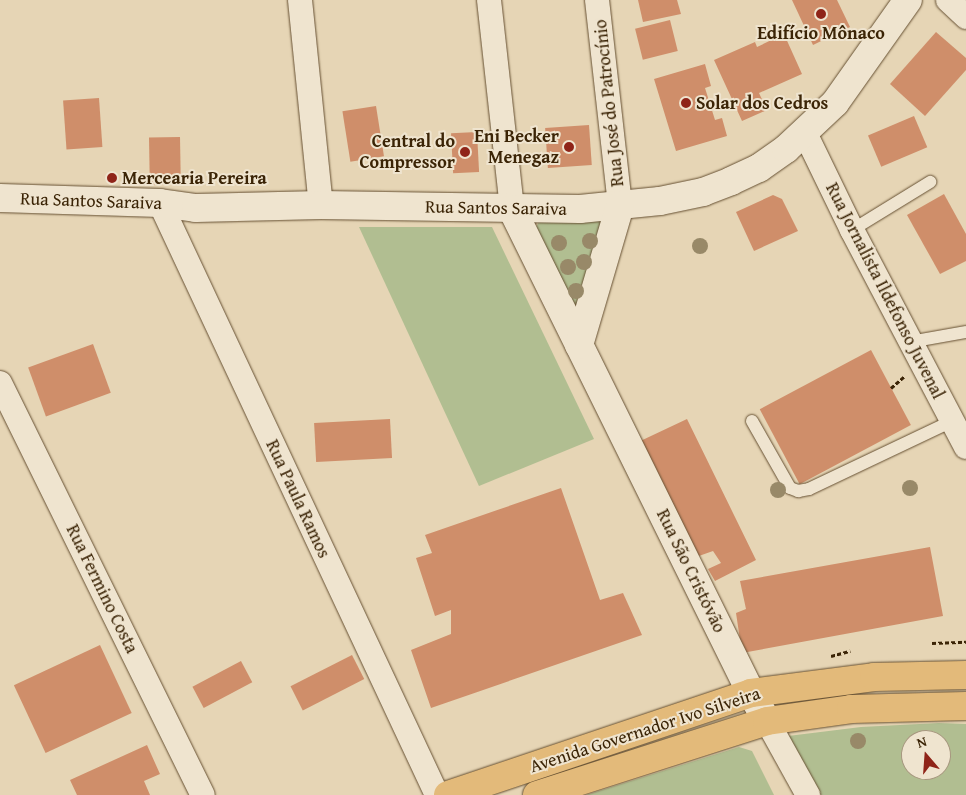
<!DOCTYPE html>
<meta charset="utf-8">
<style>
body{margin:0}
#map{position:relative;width:966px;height:795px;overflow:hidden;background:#e6d5b5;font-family:"Gentium Book Plus",serif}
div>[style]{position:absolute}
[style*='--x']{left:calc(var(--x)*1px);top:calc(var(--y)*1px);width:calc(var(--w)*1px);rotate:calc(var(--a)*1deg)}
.green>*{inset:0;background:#b1be91}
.building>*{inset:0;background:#cf8e6a;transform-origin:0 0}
.path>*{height:3px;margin-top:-1.5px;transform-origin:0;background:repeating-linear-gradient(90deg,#3b2406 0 4px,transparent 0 6.5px)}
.roads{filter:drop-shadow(0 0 1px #665032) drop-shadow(0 0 1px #665032)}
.lane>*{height:12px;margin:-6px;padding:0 6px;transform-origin:6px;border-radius:6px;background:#efe4cf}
.street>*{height:24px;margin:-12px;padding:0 12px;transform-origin:12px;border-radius:12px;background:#efe4cf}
.secondary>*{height:28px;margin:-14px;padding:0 14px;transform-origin:14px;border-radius:14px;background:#efe4cf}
.primary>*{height:28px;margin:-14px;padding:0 14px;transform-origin:14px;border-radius:14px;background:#e3ba7a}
.trees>*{width:16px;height:16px;margin:-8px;border-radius:50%;background:#988968}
.dots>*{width:14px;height:14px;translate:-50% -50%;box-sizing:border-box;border:2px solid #efe4cf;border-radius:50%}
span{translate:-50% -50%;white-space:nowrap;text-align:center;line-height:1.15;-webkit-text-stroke:4px #efe4cf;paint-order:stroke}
.poi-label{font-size:18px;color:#3b2406;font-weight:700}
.left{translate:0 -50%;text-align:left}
.right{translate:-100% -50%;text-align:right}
.street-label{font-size:18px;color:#3b2406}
.north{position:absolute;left:901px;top:730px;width:50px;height:50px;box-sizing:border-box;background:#efe4cf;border:1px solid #a7977f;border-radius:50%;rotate:342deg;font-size:14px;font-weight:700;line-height:20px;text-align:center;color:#3b2406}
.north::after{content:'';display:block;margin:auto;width:18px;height:22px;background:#8f2418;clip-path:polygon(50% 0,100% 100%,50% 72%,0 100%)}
</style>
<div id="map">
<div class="green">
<div style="clip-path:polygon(540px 220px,602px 220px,578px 312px,535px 229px)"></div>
<div style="clip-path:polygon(359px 227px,492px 227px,594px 439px,479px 486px)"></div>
<div style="clip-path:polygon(evenodd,939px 723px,966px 724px,966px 795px,817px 795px,788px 736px,861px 727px,939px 723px,911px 740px,941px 740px,941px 770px,911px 770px,911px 740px)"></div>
<div style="clip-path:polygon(739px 747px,752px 751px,774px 795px,586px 795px)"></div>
</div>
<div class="building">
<div style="clip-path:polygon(638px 0,677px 0,681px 14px,643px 22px)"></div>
<div style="clip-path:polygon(792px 0,837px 0,850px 27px,813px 45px)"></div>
<div style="left:670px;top:20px;width:32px;height:36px;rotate:76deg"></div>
<div style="clip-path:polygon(936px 32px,966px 58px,966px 70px,925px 116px,890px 84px)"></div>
<div style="clip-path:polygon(784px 34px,802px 74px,759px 93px,767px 110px,742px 121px,714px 60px,755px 42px,757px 47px)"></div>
<div style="clip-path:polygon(705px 64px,711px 86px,705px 88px,715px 120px,722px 118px,727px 136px,676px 151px,654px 79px)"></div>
<div style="left:99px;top:98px;width:49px;height:36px;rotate:86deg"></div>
<div style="left:376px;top:106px;width:51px;height:34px;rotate:81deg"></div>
<div style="left:914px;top:116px;width:34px;height:50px;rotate:67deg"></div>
<div style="left:589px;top:125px;width:40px;height:44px;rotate:86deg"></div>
<div style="left:477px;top:132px;width:40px;height:26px;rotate:87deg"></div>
<div style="left:180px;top:137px;width:47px;height:31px;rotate:89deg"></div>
<div style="clip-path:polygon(944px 194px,966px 234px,966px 261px,940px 274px,907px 215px)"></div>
<div style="clip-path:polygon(773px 195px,782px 199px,798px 231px,754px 251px,736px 212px)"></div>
<div style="left:93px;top:344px;width:52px;height:69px;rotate:70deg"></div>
<div style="left:871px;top:350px;width:85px;height:126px;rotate:62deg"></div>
<div style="left:390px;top:419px;width:39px;height:76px;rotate:87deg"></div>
<div style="clip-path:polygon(687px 419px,756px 560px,715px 581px,708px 569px,721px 563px,713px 551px,696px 557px,634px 444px)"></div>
<div style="clip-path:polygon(561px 488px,600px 600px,623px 593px,642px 635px,431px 708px,411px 650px,451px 634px,451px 610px,435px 616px,416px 558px,432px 553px,425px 535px)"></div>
<div style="clip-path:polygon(930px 547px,943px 616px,742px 653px,736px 613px,746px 609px,740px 581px)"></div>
<div style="left:100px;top:645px;width:75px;height:95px;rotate:65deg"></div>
<div style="left:352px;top:655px;width:27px;height:69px;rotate:63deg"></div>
<div style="left:241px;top:661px;width:24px;height:55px;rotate:62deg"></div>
<div style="clip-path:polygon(147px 745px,160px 774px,144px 781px,150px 795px,77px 795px,70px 780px)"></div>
</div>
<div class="path">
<div style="--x:891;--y:388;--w:18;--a:-41"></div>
<div style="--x:932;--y:643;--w:34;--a:-2"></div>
<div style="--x:831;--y:656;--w:20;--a:-15"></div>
</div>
<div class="roads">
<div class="lane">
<div style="--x:852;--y:230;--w:92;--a:-31.6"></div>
<div style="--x:909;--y:342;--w:58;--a:-10"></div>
<div style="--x:752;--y:421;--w:77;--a:60.4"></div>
<div style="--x:790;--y:488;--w:9;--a:21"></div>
<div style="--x:798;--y:491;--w:11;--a:-10"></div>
<div style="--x:809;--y:489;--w:158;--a:-25.4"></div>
</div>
<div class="street">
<div style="--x:300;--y:0;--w:206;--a:84.2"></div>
<div style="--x:489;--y:0;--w:210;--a:83.7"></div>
<div style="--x:597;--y:0;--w:207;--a:83.6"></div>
<div style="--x:948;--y:0;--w:25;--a:43"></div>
<div style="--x:805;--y:133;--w:108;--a:64.1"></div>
<div style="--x:852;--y:230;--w:245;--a:62.3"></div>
<div style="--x:160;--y:203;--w:654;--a:64.92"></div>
<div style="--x:0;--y:383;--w:459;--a:63.8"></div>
<div style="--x:767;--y:721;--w:85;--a:61"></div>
</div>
<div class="secondary">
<div style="--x:0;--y:198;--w:160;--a:1.8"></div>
<div style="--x:160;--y:203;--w:36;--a:8"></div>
<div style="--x:196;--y:208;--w:125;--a:-1.4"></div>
<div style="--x:321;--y:205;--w:259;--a:0.9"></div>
<div style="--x:580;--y:209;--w:80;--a:-5.7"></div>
<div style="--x:660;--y:201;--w:44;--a:-11.8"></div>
<div style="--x:703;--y:192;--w:30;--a:-21"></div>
<div style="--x:731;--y:181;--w:31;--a:-25"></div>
<div style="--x:759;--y:168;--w:33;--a:-35"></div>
<div style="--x:786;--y:149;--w:67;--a:-43.2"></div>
<div style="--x:835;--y:103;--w:126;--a:-54.7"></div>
<div style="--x:512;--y:209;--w:540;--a:63.72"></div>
<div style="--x:751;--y:693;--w:32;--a:60"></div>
<div style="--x:579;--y:345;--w:145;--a:-73.6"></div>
</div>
<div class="primary">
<div style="--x:448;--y:795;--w:320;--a:-18.6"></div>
<div style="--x:751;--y:693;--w:124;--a:-7.4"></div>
<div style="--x:874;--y:677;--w:92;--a:-1.2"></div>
<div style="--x:537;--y:795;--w:242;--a:-17.8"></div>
<div style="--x:767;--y:721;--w:85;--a:-8.1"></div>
<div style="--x:851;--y:709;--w:115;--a:-1.5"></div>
</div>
</div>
<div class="trees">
<div style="left:590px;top:241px"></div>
<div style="left:559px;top:243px"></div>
<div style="left:700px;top:246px"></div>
<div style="left:584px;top:262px"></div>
<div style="left:568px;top:267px"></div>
<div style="left:576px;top:291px"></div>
<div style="left:910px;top:488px"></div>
<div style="left:778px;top:490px"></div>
<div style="left:858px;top:741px"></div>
</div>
<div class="dots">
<div style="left:821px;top:14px;background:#8f2418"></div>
<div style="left:686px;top:103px;background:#8f2418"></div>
<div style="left:569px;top:147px;background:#8f2418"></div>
<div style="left:465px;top:152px;background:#8f2418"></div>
<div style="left:112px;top:178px;background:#8f2418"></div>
</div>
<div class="poi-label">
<span style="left:821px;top:33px">Edifício Mônaco</span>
<span class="left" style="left:696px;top:103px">Solar dos Cedros</span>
<span class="right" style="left:559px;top:147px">Eni Becker<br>Menegaz</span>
<span class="right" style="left:455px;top:152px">Central do<br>Compressor</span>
<span class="left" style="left:122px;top:178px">Mercearia Pereira</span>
</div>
<div class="street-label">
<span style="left:609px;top:103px;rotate:-96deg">Rua José do Patrocínio</span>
<span style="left:91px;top:201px;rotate:2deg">Rua Santos Saraiva</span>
<span style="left:496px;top:208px;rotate:1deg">Rua Santos Saraiva</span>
<span style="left:885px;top:291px;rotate:63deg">Rua Jornalista Ildefonso Juvenal</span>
<span style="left:298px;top:499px;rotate:65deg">Rua Paula Ramos</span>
<span style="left:691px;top:571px;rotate:64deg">Rua São Cristóvão</span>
<span style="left:102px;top:589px;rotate:64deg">Rua Fermino Costa</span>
<span style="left:645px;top:730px;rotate:-18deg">Avenida Governador Ivo Silveira</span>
</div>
<div class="north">N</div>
</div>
